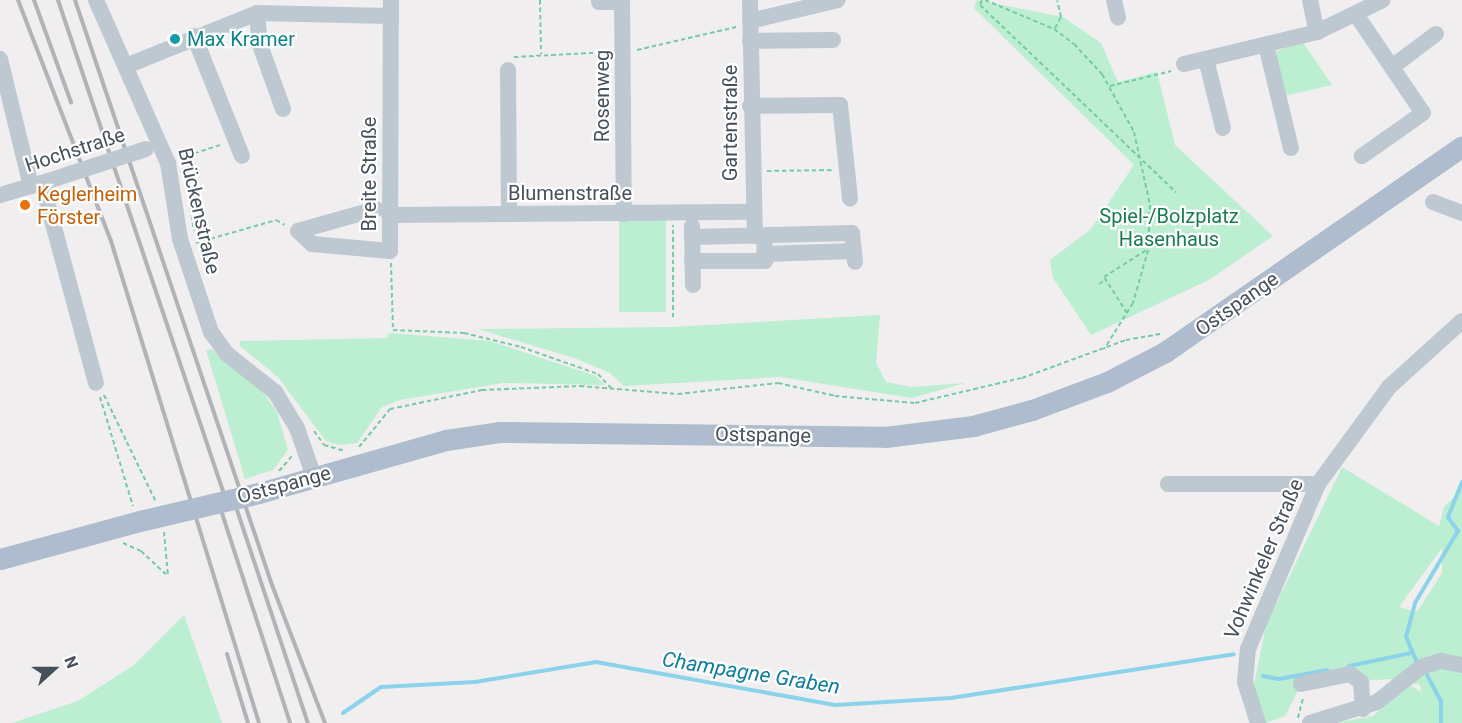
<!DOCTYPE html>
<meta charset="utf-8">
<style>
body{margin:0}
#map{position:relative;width:1462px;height:723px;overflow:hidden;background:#f0eeee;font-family:Roboto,sans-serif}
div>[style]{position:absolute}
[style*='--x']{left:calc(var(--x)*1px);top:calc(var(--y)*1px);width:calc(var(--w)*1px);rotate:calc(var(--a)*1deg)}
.green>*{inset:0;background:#bceed1;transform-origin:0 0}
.stream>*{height:4px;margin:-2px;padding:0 2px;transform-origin:2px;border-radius:2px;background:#8ad3eb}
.path>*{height:2px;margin-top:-1px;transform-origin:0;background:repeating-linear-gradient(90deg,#75cca4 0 4.5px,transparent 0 7.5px)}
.minor>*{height:16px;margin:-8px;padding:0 8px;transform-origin:8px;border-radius:8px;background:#bec8d0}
.major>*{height:21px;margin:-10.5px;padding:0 10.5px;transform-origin:10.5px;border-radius:10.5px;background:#aebccd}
.rail>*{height:4px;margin:-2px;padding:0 2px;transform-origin:2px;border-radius:2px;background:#b0b3b8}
.minor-bridge>*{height:16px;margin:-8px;padding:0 8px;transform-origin:8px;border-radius:8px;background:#bec8d0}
.major-bridge>*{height:21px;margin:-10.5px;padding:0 10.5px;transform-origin:10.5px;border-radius:10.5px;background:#aebccd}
.dots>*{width:16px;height:16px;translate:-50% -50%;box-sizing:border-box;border:3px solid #fff;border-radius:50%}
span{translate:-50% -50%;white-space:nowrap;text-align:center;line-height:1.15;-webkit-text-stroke:4.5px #fff;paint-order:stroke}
.culture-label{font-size:20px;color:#0d838f}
.left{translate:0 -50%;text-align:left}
.street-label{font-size:20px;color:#46505b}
.food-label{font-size:20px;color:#c56008}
.park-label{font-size:20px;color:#187c4d}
.water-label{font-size:21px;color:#0e7ba0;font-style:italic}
.north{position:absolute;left:24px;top:639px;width:60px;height:60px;-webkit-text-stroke:4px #fff;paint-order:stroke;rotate:69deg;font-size:16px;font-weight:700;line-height:24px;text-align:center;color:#46505b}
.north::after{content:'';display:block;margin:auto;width:21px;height:27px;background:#46505b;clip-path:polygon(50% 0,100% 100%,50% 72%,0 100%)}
</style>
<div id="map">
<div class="green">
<div style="clip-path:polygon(977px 0,1063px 17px,1101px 43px,1118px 82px,1157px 72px,1175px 145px,1273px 236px,1209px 280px,1091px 335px,1053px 278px,1050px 260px,1091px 229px,1134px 165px,974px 8px)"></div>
<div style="clip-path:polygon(1302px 41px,1332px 85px,1284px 96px,1275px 52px)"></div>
<div style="left:619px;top:219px;width:47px;height:93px"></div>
<div style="clip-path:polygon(880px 315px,876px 363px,886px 382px,912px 387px,965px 383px,912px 398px,780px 377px,624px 386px,610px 373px,577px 359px,478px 329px,672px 327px)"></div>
<div style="clip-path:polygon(389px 333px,490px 341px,596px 376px,605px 385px,503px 383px,400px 400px,382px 407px,357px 443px,340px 445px,326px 441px,278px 377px,240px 346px,240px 341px,387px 338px)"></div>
<div style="clip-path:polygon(212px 349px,262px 391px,277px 412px,288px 450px,273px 470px,245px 479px,206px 350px)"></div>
<div style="clip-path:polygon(evenodd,1342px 467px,1439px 526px,1444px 507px,1462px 489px,1462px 723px,1335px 723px,1373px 716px,1410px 685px,1421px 692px,1420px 685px,1391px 679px,1301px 685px,1285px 716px,1266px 723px,1254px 685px,1266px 625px,1342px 467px,1442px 548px,1442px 573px,1417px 612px,1399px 607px,1442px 548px)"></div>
<div style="clip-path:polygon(184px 615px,222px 723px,12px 723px,78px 701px,134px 665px)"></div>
</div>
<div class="stream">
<div style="--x:1418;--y:665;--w:30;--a:-113"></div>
<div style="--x:1406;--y:637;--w:35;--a:-75"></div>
<div style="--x:1415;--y:603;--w:84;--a:-59.2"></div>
<div style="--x:1458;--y:531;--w:17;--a:-126"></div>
<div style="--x:1448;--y:517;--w:38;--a:-68"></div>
<div style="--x:1349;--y:666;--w:63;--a:-11.8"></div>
<div style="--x:1427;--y:675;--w:30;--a:62"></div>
<div style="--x:1441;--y:701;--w:22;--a:90"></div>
<div style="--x:1263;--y:676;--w:16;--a:11"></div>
<div style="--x:1279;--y:679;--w:49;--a:-10.6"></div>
<div style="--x:343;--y:713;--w:46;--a:-34.4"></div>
<div style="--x:381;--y:687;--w:94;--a:-3"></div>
<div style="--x:475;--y:682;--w:123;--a:-9.4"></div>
<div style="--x:596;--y:662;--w:244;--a:10.2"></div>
<div style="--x:836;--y:705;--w:115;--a:-3.5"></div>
<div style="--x:951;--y:698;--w:286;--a:-8.8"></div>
</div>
<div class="path">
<div style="--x:540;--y:0;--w:54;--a:88.9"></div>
<div style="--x:982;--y:0;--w:5;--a:112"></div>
<div style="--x:980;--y:5;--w:271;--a:43.7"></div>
<div style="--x:985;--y:0;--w:75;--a:22.8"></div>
<div style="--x:1054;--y:29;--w:25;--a:37"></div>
<div style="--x:1074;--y:44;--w:41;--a:47"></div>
<div style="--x:1102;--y:74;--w:66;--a:61.1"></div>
<div style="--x:1134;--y:132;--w:75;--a:77.6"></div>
<div style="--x:1150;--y:205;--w:45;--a:92.5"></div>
<div style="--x:1148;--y:250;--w:55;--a:105.8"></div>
<div style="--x:1133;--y:303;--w:54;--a:122.2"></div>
<div style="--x:1055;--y:28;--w:13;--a:-61"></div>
<div style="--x:1061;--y:17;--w:17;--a:-103"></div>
<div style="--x:637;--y:50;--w:103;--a:-13"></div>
<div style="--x:514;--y:57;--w:96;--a:-3"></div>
<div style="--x:1110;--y:86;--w:63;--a:-13.8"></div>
<div style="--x:180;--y:158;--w:45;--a:-18"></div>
<div style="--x:767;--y:171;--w:66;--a:-0.9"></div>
<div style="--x:188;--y:193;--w:38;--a:81"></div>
<div style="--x:196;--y:243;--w:83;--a:-16"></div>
<div style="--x:276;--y:220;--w:10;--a:29"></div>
<div style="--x:391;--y:263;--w:67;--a:88.3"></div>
<div style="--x:393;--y:330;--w:71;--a:2.4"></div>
<div style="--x:464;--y:333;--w:59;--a:13.8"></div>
<div style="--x:521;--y:347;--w:82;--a:19.3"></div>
<div style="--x:598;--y:374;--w:21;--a:47"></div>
<div style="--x:1099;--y:284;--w:8;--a:-30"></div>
<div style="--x:1127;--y:313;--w:43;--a:-122.6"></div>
<div style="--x:1104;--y:277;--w:52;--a:-32.5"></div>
<div style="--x:673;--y:317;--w:92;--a:-90"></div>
<div style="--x:104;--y:395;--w:117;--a:64.1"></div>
<div style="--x:100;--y:397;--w:114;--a:73.2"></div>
<div style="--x:314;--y:431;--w:17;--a:54"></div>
<div style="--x:324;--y:445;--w:22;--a:16"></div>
<div style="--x:359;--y:447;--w:49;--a:-50.8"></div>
<div style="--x:390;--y:409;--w:94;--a:-11.7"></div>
<div style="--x:482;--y:390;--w:98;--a:-2.3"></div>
<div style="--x:580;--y:386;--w:98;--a:4.7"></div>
<div style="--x:678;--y:394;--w:101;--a:-6.3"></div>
<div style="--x:778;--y:383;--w:58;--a:12.8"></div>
<div style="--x:835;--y:396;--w:80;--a:5"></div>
<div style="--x:915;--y:403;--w:110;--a:-13.2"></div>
<div style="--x:1022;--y:378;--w:111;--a:-20.1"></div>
<div style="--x:1126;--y:340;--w:36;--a:-10"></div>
<div style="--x:279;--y:471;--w:21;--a:-49"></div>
<div style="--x:164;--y:532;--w:44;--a:84.8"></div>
<div style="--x:123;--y:543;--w:20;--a:24"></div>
<div style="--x:141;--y:551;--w:34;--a:43"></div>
<div style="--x:1298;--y:718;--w:21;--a:-76"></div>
</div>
<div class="minor">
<div style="--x:96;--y:0;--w:178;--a:66.2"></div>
<div style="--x:168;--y:163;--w:77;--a:81"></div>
<div style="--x:180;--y:239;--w:98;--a:71.6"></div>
<div style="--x:211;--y:332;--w:27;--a:54"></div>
<div style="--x:227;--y:354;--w:61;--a:38.4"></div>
<div style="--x:275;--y:392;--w:42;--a:58.6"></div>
<div style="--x:297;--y:428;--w:52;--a:70.9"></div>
<div style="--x:750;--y:0;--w:236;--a:88.8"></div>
<div style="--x:1114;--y:0;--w:18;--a:77"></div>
<div style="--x:1310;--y:0;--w:33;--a:78"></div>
<div style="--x:599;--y:2;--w:23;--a:0"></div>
<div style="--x:622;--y:2;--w:212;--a:89.5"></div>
<div style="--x:257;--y:13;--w:32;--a:85"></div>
<div style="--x:260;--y:45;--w:68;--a:70.2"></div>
<div style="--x:1357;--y:16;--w:117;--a:55.8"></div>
<div style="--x:1423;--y:113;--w:75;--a:144.8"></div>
<div style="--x:750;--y:21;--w:90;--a:-13.4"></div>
<div style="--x:194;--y:36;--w:129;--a:68.2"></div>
<div style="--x:750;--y:41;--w:83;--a:-0.7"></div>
<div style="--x:1266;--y:45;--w:106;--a:76.4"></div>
<div style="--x:0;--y:59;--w:131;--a:76.3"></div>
<div style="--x:1206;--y:59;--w:71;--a:76.2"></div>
<div style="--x:1184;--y:64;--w:137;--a:-13.5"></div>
<div style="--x:1317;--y:32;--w:73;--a:-25.9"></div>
<div style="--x:126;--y:66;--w:141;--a:-22"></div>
<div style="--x:257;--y:13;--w:134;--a:1.3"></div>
<div style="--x:1392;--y:67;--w:55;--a:-36.9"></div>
<div style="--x:508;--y:70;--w:144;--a:89.6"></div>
<div style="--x:750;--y:106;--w:90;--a:-0.6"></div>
<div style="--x:840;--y:105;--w:94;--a:83.9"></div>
<div style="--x:42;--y:183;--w:207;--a:74.9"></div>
<div style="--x:0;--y:195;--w:43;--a:-16.3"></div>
<div style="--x:1433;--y:202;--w:31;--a:21"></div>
<div style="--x:376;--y:209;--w:81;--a:164.2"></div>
<div style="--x:298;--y:231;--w:19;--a:43"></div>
<div style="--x:312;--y:244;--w:78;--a:5.1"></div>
<div style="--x:390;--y:251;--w:251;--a:-89.8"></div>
<div style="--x:389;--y:215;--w:362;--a:-0.5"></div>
<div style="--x:692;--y:226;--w:59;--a:89"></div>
<div style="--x:692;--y:237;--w:160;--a:-1.4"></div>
<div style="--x:852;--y:233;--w:29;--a:84"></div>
<div style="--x:764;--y:254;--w:90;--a:-1.9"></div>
<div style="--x:692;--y:261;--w:73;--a:0"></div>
<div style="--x:765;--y:261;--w:25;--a:-92"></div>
<div style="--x:1168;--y:484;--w:150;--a:0"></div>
<div style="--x:1301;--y:684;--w:50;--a:-11.5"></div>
<div style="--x:1350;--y:674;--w:14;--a:36"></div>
<div style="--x:1361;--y:682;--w:27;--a:86"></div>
<div style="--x:1258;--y:723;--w:43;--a:-107.6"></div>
<div style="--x:1245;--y:682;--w:33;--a:-85"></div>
<div style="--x:1248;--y:649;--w:179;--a:-67"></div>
<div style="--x:1318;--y:484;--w:120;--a:-53.8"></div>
<div style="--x:1389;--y:387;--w:98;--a:-42.1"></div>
<div style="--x:1310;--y:723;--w:70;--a:-17.4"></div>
<div style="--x:1377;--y:702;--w:56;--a:-38.5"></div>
<div style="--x:1421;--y:667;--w:21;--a:-17"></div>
<div style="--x:1441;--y:661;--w:21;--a:11"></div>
</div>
<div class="major">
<div style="--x:259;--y:493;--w:194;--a:-15.8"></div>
<div style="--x:446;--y:440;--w:55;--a:-8.4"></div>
<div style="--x:500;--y:432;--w:385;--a:0.7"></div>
<div style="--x:885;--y:437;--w:89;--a:-7.1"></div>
<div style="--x:973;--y:426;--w:61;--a:-15.2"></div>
<div style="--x:1032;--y:410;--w:80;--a:-20.5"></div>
<div style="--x:1107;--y:382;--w:65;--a:-27.3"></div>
<div style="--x:1165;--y:352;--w:361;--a:-34.7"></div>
<div style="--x:0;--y:559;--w:149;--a:-15.2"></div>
</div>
<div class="rail">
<div style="--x:18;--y:0;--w:258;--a:68.9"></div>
<div style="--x:111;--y:241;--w:504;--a:72.93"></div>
<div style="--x:34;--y:0;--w:109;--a:70.1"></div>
<div style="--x:58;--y:0;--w:537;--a:71.43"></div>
<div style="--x:75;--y:0;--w:617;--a:71.39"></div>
<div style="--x:272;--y:585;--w:148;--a:69"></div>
<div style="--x:232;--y:495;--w:240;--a:71.6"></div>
<div style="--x:218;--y:501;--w:233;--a:72"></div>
<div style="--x:227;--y:654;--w:72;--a:73.1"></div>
</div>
<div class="minor-bridge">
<div style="--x:45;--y:182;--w:106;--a:-18.1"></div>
</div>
<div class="major-bridge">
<div style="--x:144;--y:520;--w:118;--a:-13.2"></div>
</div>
<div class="dots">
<div style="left:175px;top:39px;background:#0f9aa8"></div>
<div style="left:25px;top:205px;background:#e8710a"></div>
</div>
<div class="culture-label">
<span class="left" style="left:187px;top:39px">Max Kramer</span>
</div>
<div class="street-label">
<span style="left:602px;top:96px;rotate:-90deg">Rosenweg</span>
<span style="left:730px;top:123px;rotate:-90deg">Gartenstraße</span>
<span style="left:75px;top:150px;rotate:-18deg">Hochstraße</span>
<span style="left:369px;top:174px;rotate:-90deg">Breite Straße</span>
<span style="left:570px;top:193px">Blumenstraße</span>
<span style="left:199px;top:211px;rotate:77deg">Brückenstraße</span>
<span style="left:1237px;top:304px;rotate:-35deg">Ostspange</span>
<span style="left:763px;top:435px;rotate:1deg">Ostspange</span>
<span style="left:284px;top:485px;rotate:-15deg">Ostspange</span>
<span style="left:1264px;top:559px;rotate:-67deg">Vohwinkeler Straße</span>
</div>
<div class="food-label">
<span class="left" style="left:37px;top:206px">Keglerheim<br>Förster</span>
</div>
<div class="park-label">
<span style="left:1169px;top:228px">Spiel-/Bolzplatz<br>Hasenhaus</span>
</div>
<div class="water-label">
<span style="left:751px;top:673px;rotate:9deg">Champagne Graben</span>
</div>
<div class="north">N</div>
</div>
